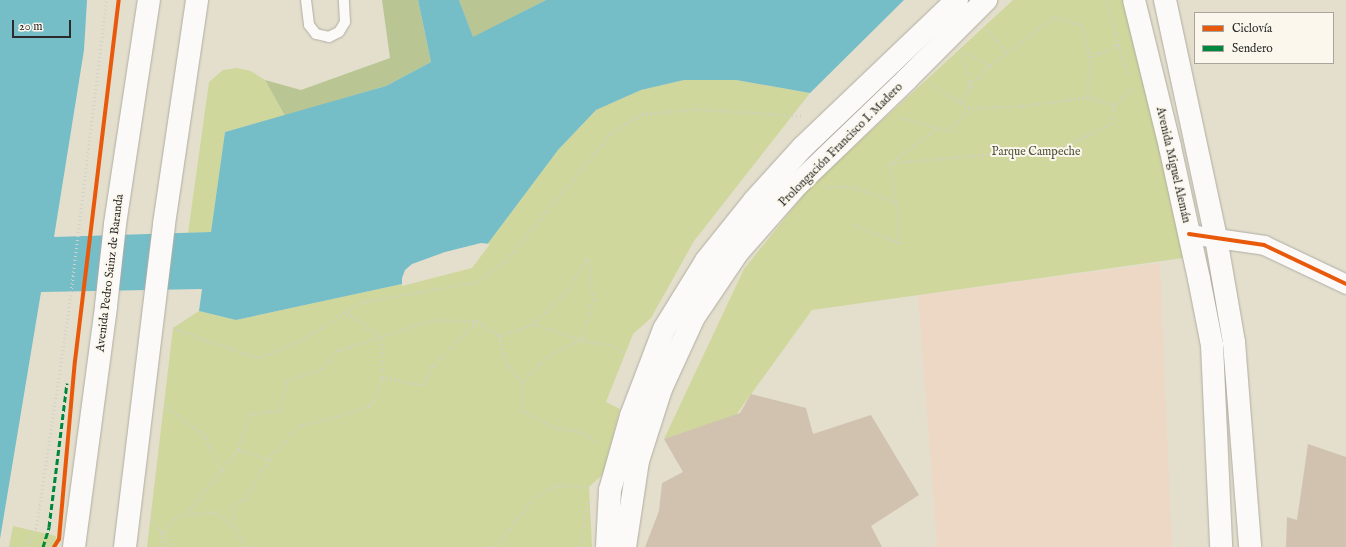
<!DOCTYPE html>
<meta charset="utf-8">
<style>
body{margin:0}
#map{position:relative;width:1346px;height:547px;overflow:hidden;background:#e4dfcd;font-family:"IM FELL English",serif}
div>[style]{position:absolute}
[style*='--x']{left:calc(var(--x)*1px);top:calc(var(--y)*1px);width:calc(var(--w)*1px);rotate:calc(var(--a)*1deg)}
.built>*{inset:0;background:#edd8c6}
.green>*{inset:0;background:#cfd79c}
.forest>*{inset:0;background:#b9c694}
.water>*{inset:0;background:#75bdc7}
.pier>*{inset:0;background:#e4dfcd}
.building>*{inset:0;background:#d1c1af}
.path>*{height:2.5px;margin-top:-1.25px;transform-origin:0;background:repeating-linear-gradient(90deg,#d1d1cc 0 1px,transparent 0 4px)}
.roads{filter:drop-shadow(0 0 1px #b0ada2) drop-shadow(0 0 1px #b0ada2)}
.lane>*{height:10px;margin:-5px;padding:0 5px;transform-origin:5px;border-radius:5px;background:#fbfaf8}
.street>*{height:19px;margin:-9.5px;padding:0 9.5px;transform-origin:9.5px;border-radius:9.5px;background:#fbfaf8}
.secondary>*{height:22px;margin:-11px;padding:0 11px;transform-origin:11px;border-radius:11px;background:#fbfaf8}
.primary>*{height:22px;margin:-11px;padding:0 11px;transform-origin:11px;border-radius:11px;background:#fbfaf8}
.quiet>*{height:3px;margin-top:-1.5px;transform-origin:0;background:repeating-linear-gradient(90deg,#00873e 0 6px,transparent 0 9px)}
.cycleway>*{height:4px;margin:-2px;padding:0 2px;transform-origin:2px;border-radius:2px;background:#e8590c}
span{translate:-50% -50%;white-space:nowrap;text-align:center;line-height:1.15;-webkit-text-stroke:4px #fbf7ec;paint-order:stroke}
.street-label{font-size:12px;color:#2b2b2b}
.park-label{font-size:12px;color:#50543d}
.legend{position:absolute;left:1194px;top:12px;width:140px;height:52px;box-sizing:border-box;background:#fbf7ec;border:1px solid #a8a59f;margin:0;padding:5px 7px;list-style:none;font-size:12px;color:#2b2b2b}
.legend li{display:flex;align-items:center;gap:8px;height:20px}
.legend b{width:20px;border:1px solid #a8a59f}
.scale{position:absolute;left:12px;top:20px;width:59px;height:18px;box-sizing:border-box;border:2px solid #2b2b2b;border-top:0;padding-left:5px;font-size:12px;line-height:14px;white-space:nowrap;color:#2b2b2b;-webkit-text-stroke:3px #fbf7ec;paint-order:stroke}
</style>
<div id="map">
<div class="built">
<div style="clip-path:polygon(1160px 263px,1172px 547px,937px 547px,918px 295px)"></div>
</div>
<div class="green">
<div style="clip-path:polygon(1013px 0,1131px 0,1190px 257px,812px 310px,736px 415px,664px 439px,744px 269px,810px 187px)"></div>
<div style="clip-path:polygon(237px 68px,251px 71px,265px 80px,285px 116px,225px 132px,211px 232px,188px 233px,209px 82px,223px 70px)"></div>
<div style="clip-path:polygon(684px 80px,736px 80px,810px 93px,694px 241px,651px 318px,633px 334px,606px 402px,620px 409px,603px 474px,589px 487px,592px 547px,147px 547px,173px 328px,199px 311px,236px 320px,402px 284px,471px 266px,558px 150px,596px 110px,641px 90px)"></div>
<div style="clip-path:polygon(13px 526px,56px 536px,55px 547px,9px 547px)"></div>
</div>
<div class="forest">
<div style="clip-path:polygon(382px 0,418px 0,431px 62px,386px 86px,285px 116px,265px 80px,301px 90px,390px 58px)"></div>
<div style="clip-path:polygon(459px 0,546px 0,473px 38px)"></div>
</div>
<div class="water">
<div style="clip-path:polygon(0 0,87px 0,84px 50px,54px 237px,211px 232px,225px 132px,386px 86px,431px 62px,418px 0,459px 0,473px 37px,546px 0,904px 0,810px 93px,736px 80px,684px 80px,641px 90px,596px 110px,558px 150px,471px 266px,402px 284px,236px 320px,199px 311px,202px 289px,41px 292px,0 539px)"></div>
</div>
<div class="pier">
<div style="clip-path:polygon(481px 243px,490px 244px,472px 268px,402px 286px,402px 278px,405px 270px,412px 264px,445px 252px)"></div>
</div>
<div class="building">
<div style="clip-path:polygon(751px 394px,806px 408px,813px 434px,871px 415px,919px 495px,871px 526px,882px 547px,645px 547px,659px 511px,662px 483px,683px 472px,664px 439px,740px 413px)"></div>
<div style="clip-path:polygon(1308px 444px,1346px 457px,1346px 547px,1286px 547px,1287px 517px,1297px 520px)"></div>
</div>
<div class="path">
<div style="--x:986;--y:28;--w:33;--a:50"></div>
<div style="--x:1007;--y:53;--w:59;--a:-37.5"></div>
<div style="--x:1054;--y:17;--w:29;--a:16"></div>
<div style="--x:1082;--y:25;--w:33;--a:76"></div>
<div style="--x:1090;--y:57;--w:30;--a:-23"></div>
<div style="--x:1118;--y:45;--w:46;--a:-103.7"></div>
<div style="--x:1118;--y:45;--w:32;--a:70"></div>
<div style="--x:964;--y:52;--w:29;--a:27"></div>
<div style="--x:990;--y:65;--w:21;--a:-35"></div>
<div style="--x:962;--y:53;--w:31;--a:75"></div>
<div style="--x:970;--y:83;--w:4;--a:90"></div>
<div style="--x:970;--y:87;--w:19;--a:115"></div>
<div style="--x:1090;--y:57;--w:40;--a:92.9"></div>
<div style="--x:1088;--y:97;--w:27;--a:17"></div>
<div style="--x:1114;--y:105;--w:26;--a:-43"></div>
<div style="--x:931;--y:84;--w:45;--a:32.3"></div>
<div style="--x:970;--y:87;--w:30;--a:-48"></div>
<div style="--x:898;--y:117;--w:55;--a:14.8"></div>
<div style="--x:951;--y:131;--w:29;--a:-52"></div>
<div style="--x:969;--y:108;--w:54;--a:-2.1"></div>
<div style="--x:1023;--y:106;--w:66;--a:-7.9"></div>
<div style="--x:890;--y:163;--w:172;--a:-5"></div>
<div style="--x:1061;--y:148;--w:55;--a:-25.6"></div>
<div style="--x:1111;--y:124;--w:19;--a:-81"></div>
<div style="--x:826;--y:187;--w:24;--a:-2"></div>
<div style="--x:850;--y:186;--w:49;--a:19.2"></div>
<div style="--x:853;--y:224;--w:50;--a:22.4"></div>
<div style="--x:899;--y:243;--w:41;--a:-94.2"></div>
<div style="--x:896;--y:202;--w:39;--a:-99"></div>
<div style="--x:890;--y:163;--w:59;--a:-36.7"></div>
<div style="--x:173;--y:328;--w:90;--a:19.4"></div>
<div style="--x:258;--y:358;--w:45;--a:-22"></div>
<div style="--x:300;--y:341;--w:73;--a:-32.2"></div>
<div style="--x:362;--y:302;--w:117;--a:-9.9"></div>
<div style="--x:477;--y:282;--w:34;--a:-36"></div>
<div style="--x:505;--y:262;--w:167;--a:-50.6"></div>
<div style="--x:611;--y:133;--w:37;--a:-31"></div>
<div style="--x:643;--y:114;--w:53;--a:-5.4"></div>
<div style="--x:696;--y:109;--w:106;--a:3.8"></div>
<div style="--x:500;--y:336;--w:35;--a:-20"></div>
<div style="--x:533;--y:324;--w:59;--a:17.8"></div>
<div style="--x:589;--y:342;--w:20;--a:6"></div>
<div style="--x:609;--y:344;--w:18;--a:29"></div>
<div style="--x:383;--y:377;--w:40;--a:12"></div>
<div style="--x:422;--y:385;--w:22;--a:-60"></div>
<div style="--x:433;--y:366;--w:63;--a:-45.6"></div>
<div style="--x:523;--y:382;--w:27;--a:-48"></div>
<div style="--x:541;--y:362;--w:19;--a:-36"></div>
<div style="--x:556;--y:351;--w:28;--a:-23"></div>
<div style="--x:582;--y:340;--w:41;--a:-74.6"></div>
<div style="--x:593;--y:300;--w:42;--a:-96.8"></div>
<div style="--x:588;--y:258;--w:41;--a:122.2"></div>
<div style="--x:566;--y:293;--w:45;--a:136.8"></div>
<div style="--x:164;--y:405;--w:50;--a:36.9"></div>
<div style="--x:204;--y:435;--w:39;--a:63"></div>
<div style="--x:222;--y:470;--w:56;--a:128.5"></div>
<div style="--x:187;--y:514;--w:14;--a:155"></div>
<div style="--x:174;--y:520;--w:18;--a:128"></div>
<div style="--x:163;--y:534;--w:16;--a:52"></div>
<div style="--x:238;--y:449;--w:33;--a:18"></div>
<div style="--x:222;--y:470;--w:26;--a:-53"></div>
<div style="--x:238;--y:449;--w:37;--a:-71"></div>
<div style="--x:250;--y:414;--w:29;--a:-8"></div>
<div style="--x:279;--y:410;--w:30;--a:-75"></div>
<div style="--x:287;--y:381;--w:36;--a:-19"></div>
<div style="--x:321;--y:369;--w:26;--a:-47"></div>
<div style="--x:339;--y:350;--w:98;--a:-17.9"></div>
<div style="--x:432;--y:320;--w:45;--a:1.3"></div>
<div style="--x:477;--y:321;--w:27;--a:33"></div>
<div style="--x:500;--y:336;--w:29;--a:76"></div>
<div style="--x:507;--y:364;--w:24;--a:48"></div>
<div style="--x:523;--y:382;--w:29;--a:90"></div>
<div style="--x:523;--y:411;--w:36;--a:27"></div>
<div style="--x:555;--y:427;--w:26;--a:11"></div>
<div style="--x:581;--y:432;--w:24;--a:33"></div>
<div style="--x:188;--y:514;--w:27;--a:-4"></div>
<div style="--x:215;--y:512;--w:24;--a:38"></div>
<div style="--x:151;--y:519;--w:19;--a:51"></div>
<div style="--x:163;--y:534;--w:13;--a:99"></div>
<div style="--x:26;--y:547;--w:21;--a:-61"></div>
<div style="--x:36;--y:529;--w:215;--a:-81.5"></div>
<div style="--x:68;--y:316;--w:318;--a:-83.1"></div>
<div style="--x:246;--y:547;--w:23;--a:-121"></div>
<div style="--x:234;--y:527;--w:21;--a:-95"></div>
<div style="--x:232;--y:506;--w:15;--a:-28"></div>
<div style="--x:245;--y:499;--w:47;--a:-59"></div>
<div style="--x:269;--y:459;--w:44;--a:-48.7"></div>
<div style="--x:298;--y:426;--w:41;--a:-14"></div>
<div style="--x:338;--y:416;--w:35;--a:-18"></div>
<div style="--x:371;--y:405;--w:30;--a:-67"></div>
<div style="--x:383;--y:377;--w:40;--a:-92.9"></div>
<div style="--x:381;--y:337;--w:43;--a:-144.5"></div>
<div style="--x:495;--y:547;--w:64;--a:-51.3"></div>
<div style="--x:535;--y:497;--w:25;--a:-29"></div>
<div style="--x:557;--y:485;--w:32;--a:4"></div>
<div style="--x:581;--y:547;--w:45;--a:-82.4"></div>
</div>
<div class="roads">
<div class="lane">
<div style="--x:306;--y:0;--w:25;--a:83"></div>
<div style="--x:309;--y:25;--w:11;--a:52"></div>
<div style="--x:316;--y:34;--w:13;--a:13"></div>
<div style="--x:329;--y:37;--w:11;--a:-27"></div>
<div style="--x:339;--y:32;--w:12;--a:-59"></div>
<div style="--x:345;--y:22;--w:22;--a:-93"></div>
</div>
<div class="street">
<div style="--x:1189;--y:234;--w:76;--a:8.3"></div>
<div style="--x:1264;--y:245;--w:91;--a:25.4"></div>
</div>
<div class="secondary">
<div style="--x:1134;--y:0;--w:151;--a:76.2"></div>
<div style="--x:1170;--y:147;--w:135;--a:77.6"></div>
<div style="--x:1199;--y:279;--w:67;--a:78.9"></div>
<div style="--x:1212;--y:345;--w:202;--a:87.4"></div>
<div style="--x:1165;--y:0;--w:243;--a:77.9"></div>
<div style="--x:1216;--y:238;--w:106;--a:80.2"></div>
<div style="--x:1234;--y:342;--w:206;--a:85.5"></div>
<div style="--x:607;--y:547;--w:57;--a:-87"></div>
<div style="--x:610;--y:490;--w:77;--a:-74.2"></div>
<div style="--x:631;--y:416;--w:93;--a:-69.2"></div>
<div style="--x:664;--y:329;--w:80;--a:-58.3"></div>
<div style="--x:706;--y:261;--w:77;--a:-51.3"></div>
<div style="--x:754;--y:201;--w:73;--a:-47.8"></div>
<div style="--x:803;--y:147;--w:213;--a:-43.7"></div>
<div style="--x:625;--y:547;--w:87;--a:-81.4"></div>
<div style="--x:638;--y:461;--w:76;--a:-72.3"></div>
<div style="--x:661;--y:389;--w:79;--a:-65.4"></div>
<div style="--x:694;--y:317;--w:78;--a:-55.9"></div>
<div style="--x:738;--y:252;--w:88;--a:-48.7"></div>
<div style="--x:796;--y:186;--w:154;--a:-43.9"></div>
<div style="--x:907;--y:79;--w:112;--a:-45"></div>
</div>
<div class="primary">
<div style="--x:74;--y:547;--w:243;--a:-82.4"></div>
<div style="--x:106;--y:306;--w:82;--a:-83.7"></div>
<div style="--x:115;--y:224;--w:227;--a:-81.4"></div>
<div style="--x:125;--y:547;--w:325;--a:-83.1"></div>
<div style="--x:164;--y:224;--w:226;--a:-81.6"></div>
</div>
</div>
<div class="quiet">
<div style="--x:43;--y:547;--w:21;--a:-73"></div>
<div style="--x:49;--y:527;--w:145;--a:-82.9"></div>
</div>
<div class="cycleway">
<div style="--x:1189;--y:234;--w:76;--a:8.3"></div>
<div style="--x:1264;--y:245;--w:91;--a:25.4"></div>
<div style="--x:54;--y:547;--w:9;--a:-58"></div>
<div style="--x:59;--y:539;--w:179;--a:-84.9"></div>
<div style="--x:75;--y:361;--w:364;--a:-83.1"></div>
</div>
<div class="street-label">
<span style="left:841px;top:145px;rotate:-45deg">Prolongación Francisco I. Madero</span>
<span style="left:1173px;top:165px;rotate:77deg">Avenida Miguel Alemán</span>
<span style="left:110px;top:273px;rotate:-83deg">Avenida Pedro Sainz de Baranda</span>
</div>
<div class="park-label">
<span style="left:1036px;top:152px">Parque Campeche</span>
</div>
<ul class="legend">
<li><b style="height:5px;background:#e8590c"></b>Ciclovía</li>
<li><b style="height:5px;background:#00873e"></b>Sendero</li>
</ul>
<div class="scale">20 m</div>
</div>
